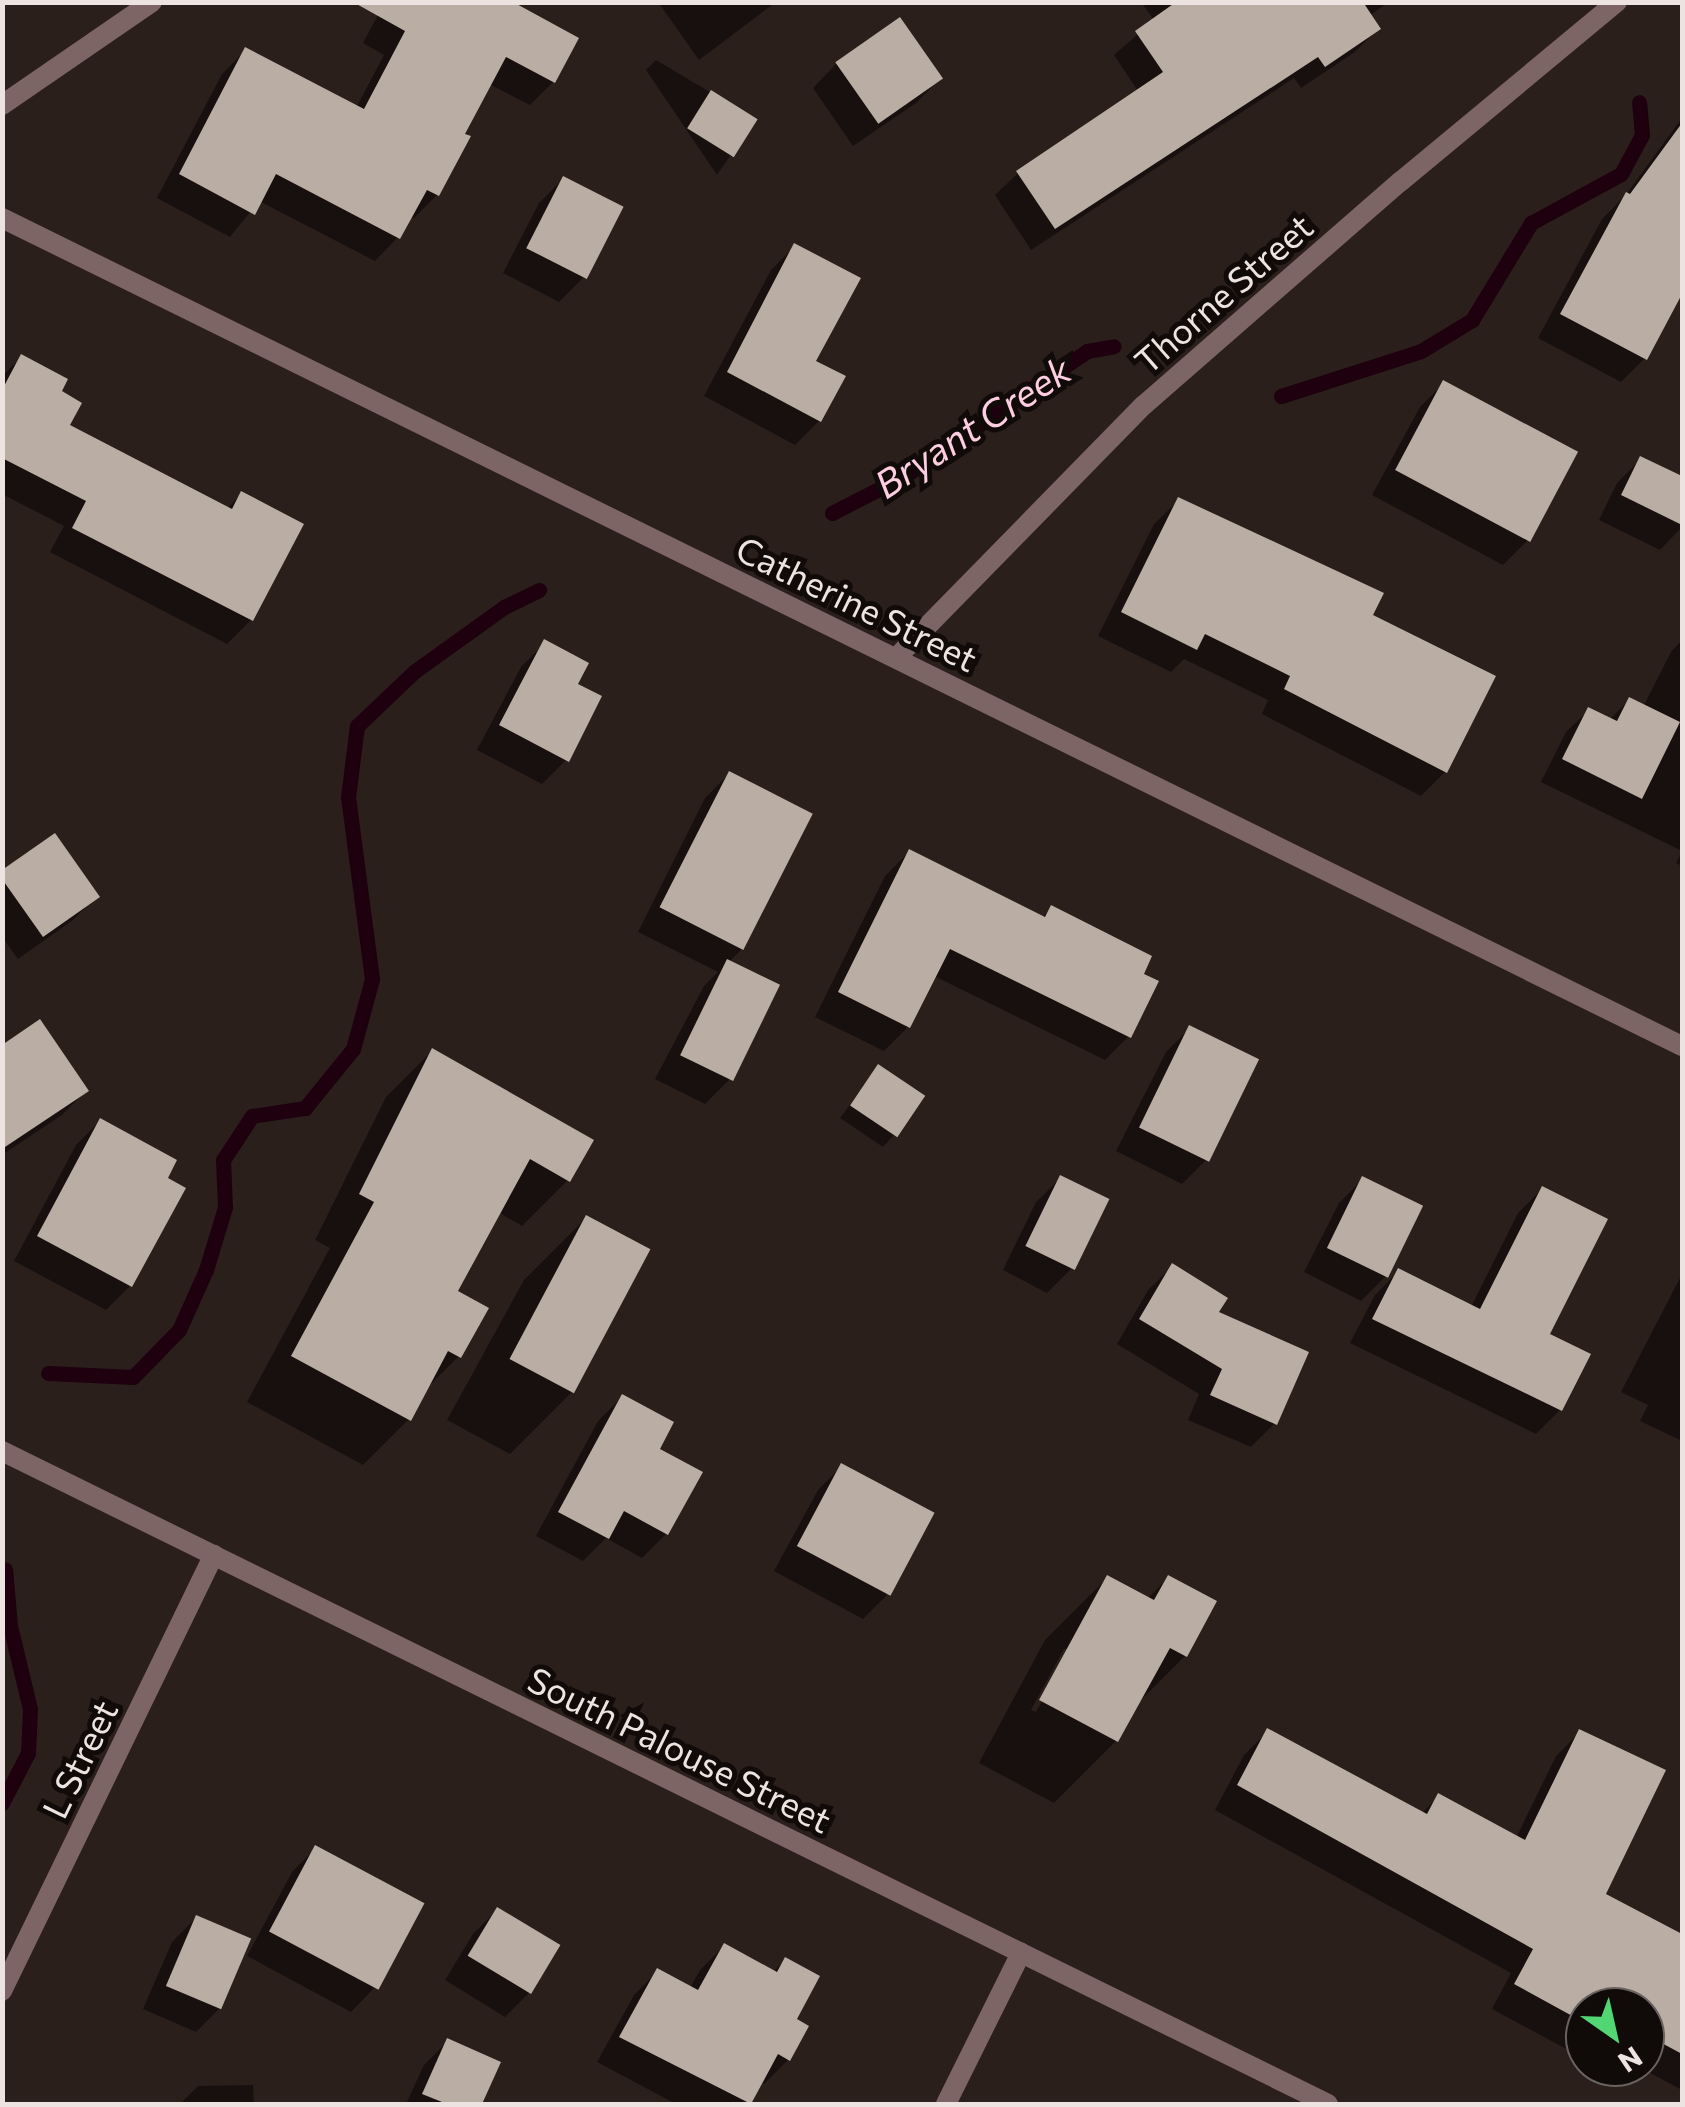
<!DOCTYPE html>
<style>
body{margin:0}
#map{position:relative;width:1685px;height:2107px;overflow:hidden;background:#2b1f1c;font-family:Commissioner,sans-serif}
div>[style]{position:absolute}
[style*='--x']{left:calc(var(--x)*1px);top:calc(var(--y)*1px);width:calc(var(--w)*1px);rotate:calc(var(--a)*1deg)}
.shadow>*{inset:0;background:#0007}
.stream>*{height:15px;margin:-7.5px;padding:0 7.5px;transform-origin:7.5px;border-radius:7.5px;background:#1e000e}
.building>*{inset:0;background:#baada3;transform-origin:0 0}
.minor>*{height:20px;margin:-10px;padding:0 10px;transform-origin:10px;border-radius:10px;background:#7d6566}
span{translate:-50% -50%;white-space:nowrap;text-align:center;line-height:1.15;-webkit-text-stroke:10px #100b09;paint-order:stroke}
.street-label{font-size:35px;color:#ede4e2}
.water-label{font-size:38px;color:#fdcde1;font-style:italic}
.frame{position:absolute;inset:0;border:5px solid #ede4e2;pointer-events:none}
.north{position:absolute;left:1565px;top:1987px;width:100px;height:100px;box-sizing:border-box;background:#100b09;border:2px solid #686260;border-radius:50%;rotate:146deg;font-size:28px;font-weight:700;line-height:40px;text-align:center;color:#ede4e2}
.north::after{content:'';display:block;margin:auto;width:35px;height:45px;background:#52d673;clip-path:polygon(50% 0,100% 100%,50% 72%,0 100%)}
</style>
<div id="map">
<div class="shadow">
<div style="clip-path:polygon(385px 2px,510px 2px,553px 82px,530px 105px,489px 84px,437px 195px,414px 218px,410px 216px,398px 237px,375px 261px,259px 201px,230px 237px,157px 198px,222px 74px,246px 50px,356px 108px,384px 55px,363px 43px)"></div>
<div style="clip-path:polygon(658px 2px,776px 2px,699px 60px)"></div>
<div style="clip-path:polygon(1141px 2px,1389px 2px,1369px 16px,1378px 29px,1355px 52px,1301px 88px,1294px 78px,1031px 250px,995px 195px,1018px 173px,1138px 91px,1114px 55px,1154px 20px)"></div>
<div style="clip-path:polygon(656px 60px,755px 119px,717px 175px,646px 70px)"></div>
<div style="clip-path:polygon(836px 64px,940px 79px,916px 103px,853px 146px,813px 88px)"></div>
<div style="clip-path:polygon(1682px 118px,1682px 288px,1645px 358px,1621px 382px,1538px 338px,1602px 219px,1625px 196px)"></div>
<div style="clip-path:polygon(563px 179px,619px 208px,583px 278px,559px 302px,503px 273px,539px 203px)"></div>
<div style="clip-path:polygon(795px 246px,819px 421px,795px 445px,704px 396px,771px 270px)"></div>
<div style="clip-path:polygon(22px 357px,58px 392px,67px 427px,227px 509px,241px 494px,251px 620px,227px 644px,50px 552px,64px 526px,2px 494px,2px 376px)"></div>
<div style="clip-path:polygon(1444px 383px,1527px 541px,1503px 565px,1372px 495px,1420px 407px)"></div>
<div style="clip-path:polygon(1641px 459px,1682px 479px,1682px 527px,1660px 550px,1599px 520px,1617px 483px)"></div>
<div style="clip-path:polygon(1179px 500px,1370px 616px,1445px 772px,1421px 796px,1262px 714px,1268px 700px,1184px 659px,1171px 672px,1098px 636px,1154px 524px)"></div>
<div style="clip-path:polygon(1682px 640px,1682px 866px,1676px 863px,1682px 851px,1541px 782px,1566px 732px,1589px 710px,1609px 720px,1629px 700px,1643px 707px,1671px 652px)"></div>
<div style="clip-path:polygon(545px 643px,574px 685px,566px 760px,542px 784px,477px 750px,521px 667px)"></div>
<div style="clip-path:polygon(729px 774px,743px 948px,729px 962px,729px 1080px,705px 1104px,655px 1079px,704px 986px,718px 972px,638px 932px,705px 798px)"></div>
<div style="clip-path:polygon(909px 852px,1042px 918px,1051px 908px,1140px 975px,1129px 1036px,1105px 1060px,934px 976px,908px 1027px,884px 1051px,815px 1017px,885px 876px)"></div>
<div style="clip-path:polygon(2px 873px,97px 896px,73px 920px,18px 959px,2px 937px)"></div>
<div style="clip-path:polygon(1190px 1028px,1206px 1160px,1182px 1184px,1116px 1151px,1166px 1052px)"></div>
<div style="clip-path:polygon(2px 1048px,86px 1091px,62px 1115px,2px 1155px)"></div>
<div style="clip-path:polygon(432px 1051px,568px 1180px,522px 1226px,498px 1212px,454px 1292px,459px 1356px,422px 1393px,409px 1419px,363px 1465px,247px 1402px,330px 1248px,315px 1240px,386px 1097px)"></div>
<div style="clip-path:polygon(878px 1067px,894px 1135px,883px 1147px,840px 1118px)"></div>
<div style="clip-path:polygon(100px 1121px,130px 1286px,106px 1310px,14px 1261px,76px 1145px)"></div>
<div style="clip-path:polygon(1061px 1178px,1071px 1269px,1047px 1293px,1003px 1270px,1036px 1202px)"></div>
<div style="clip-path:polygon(1363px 1179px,1385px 1277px,1361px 1301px,1304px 1272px,1339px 1203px)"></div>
<div style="clip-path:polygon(1542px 1189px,1547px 1335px,1560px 1410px,1536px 1434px,1350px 1343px,1375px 1295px,1399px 1271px,1471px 1307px,1518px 1213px)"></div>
<div style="clip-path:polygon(586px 1218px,572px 1392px,510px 1454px,447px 1420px,524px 1280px)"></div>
<div style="clip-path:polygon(1172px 1267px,1216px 1313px,1275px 1423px,1251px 1447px,1188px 1420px,1199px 1394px,1117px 1344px,1148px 1290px)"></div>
<div style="clip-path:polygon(1682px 1274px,1682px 1441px,1640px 1421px,1648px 1405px,1621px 1392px)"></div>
<div style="clip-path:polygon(622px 1397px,657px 1450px,666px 1534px,642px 1558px,606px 1538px,583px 1561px,536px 1536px,598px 1421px)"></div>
<div style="clip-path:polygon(842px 1466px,887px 1595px,863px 1619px,774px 1571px,818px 1490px)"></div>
<div style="clip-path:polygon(evenodd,1107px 1578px,1146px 1600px,1168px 1578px,1185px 1656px,1135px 1706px,1116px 1741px,1054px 1803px,979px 1763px,1045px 1640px,1107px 1578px,1064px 1649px,1070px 1649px,1036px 1712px,1031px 1710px,1064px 1649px)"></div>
<div style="clip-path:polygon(1268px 1731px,1421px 1814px,1439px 1796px,1516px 1838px,1556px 1756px,1580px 1732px,1603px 1895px,1653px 1959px,1682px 1975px,1682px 2090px,1639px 2067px,1645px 2067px,1645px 2007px,1585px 2007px,1585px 2059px,1492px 2009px,1511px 1973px,1215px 1810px,1244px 1755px)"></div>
<div style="clip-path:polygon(316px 1848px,375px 1987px,351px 2012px,247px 1956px,292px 1872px)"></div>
<div style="clip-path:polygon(497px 1910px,557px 1946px,529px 1993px,505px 2017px,445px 1980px,473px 1934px)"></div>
<div style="clip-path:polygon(196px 1918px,220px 2008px,196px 2032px,143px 2009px,172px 1942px)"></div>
<div style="clip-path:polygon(724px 1946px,773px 1972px,785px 1960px,794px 2020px,788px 2060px,764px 2084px,760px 2081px,748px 2104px,676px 2104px,597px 2062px,634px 1995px,658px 1971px,690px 1988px,700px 1970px)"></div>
<div style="clip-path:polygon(448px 2041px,497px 2064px,479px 2104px,406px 2104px,424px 2065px)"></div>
<div style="clip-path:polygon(253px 2085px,254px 2104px,180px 2104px,198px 2086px)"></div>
</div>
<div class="stream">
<div style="--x:1281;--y:396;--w:147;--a:-17.8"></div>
<div style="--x:1421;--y:351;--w:60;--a:-31.3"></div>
<div style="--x:1472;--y:320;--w:114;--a:-58.7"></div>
<div style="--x:1531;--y:223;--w:102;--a:-28.6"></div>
<div style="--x:1621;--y:174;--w:44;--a:-61.7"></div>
<div style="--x:1642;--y:135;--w:33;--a:-95"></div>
<div style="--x:832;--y:513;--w:83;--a:-27.2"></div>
<div style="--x:906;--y:475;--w:219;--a:-34.4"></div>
<div style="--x:1087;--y:351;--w:27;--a:-10"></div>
<div style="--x:48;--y:1373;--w:85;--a:2.7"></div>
<div style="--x:133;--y:1377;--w:66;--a:-45.6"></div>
<div style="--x:179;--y:1330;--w:66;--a:-65.8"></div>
<div style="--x:206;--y:1270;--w:66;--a:-73.2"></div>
<div style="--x:225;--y:1207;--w:47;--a:-92.4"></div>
<div style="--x:223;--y:1160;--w:53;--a:-56.6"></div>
<div style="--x:252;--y:1116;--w:54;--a:-8.6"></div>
<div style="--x:305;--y:1108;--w:76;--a:-50.9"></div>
<div style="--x:353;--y:1049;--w:73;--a:-74.8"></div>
<div style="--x:372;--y:979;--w:184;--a:-97.5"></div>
<div style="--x:348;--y:797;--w:72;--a:-82.8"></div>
<div style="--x:357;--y:726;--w:80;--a:-43.5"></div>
<div style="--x:415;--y:671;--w:110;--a:-35.7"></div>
<div style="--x:504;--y:607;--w:39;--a:-26"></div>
<div style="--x:2;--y:1803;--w:56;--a:-62.5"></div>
<div style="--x:28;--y:1753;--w:44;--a:-87.4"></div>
<div style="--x:30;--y:1709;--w:85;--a:-103.5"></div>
<div style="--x:10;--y:1626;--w:57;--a:-95"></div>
</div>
<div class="building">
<div style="clip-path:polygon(353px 2px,513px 2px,579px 38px,555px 83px,506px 57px,465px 134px,471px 136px,439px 196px,427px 190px,400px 239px,276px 174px,255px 215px,179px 174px,245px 47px,364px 109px,405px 31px)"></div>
<div style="clip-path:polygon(1176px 2px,1363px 2px,1381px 29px,1325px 67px,1318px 57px,1055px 229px,1016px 171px,1163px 72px,1135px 31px)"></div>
<div style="left:900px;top:17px;width:75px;height:79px;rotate:55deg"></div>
<div style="left:711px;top:90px;width:55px;height:45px;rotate:32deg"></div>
<div style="clip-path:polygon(1682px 123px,1682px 294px,1647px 360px,1560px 314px,1626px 192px,1630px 194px)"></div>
<div style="left:563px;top:176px;width:68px;height:81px;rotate:27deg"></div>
<div style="clip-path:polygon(794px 243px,861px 278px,816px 361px,846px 376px,821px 422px,727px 372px)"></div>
<div style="clip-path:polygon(21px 354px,68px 379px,62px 391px,82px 403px,70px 425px,232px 509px,241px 491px,304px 524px,253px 621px,72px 528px,86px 501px,2px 458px,2px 390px)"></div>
<div style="left:1443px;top:380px;width:153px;height:102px;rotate:28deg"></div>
<div style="clip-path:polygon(1640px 456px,1682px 476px,1682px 525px,1621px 495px)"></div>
<div style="clip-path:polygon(1178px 497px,1384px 593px,1373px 615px,1496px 676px,1447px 773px,1284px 689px,1290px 676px,1205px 634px,1197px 650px,1121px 612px)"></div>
<div style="clip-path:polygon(544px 639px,589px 663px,578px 684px,602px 696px,569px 762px,499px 725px)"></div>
<div style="clip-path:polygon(1629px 697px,1680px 722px,1642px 799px,1562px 759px,1588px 707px,1617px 721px)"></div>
<div style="left:729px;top:771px;width:94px;height:153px;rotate:27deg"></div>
<div style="clip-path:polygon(55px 833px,100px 897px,43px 937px,2px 879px,2px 870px)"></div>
<div style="clip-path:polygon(909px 849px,1045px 917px,1051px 905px,1152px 956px,1144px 974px,1159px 981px,1131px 1038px,950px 949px,910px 1028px,838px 992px)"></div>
<div style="left:727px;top:959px;width:59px;height:107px;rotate:26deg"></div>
<div style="clip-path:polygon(40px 1019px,89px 1091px,2px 1149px,2px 1045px)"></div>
<div style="left:1189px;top:1025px;width:78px;height:114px;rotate:26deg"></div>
<div style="clip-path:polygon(432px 1048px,594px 1140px,570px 1182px,530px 1159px,458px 1291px,489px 1308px,461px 1358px,448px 1351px,411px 1421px,291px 1356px,374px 1202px,359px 1194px)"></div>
<div style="left:878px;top:1064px;width:57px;height:50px;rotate:34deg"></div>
<div style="clip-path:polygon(100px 1118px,177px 1160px,168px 1178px,186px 1188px,132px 1287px,37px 1236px)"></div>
<div style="left:1060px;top:1175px;width:55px;height:79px;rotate:26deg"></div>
<div style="left:1362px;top:1176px;width:68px;height:80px;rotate:26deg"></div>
<div style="clip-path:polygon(1542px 1186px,1608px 1219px,1550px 1334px,1591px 1354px,1562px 1411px,1372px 1319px,1398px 1268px,1480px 1309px)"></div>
<div style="left:586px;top:1215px;width:73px;height:163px;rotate:28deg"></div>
<div style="clip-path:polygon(1172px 1263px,1228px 1298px,1219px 1312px,1309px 1352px,1277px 1425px,1210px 1395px,1222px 1369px,1139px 1319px)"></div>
<div style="clip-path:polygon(622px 1394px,674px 1422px,660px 1449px,703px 1472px,668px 1535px,624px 1511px,609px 1539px,558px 1512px)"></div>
<div style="left:841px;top:1463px;width:106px;height:94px;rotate:28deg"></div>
<div style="clip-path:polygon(1107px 1575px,1154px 1600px,1168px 1575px,1217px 1601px,1187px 1657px,1170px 1648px,1118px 1742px,1039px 1700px)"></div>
<div style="clip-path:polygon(1267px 1728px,1427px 1814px,1438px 1793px,1525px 1840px,1579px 1729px,1666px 1770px,1606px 1894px,1682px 1934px,1682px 2054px,1645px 2034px,1645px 2007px,1595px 2007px,1585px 2002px,1585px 2023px,1514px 1984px,1533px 1949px,1237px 1785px)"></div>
<div style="left:315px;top:1845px;width:124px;height:98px;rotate:28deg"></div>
<div style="left:497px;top:1907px;width:74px;height:57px;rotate:31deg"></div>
<div style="left:196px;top:1915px;width:60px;height:77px;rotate:23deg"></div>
<div style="clip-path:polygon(724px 1943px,777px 1972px,785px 1957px,820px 1976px,797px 2019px,809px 2026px,790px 2061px,778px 2054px,751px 2104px,619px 2037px,657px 1968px,698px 1990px)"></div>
<div style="clip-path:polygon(447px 2038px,501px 2062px,482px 2104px,447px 2104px,422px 2094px)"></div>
</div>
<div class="minor">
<div style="--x:2;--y:105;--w:182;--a:-34.5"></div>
<div style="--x:2;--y:218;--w:1873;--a:26.24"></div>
<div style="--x:896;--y:658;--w:354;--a:-45.6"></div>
<div style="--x:1144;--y:405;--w:340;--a:-41.1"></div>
<div style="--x:1400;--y:182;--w:282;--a:-39.7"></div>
<div style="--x:2;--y:1451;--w:1478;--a:26.22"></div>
<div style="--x:2;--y:1991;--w:485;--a:-64.1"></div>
<div style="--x:946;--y:2104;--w:169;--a:-63.6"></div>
</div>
<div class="street-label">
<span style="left:1223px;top:293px;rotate:-41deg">Thorne Street</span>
<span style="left:857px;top:603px;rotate:26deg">Catherine Street</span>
<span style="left:680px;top:1749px;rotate:26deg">South Palouse Street</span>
<span style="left:79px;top:1759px;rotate:-64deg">L Street</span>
</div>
<div class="water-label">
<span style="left:972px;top:426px;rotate:-33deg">Bryant Creek</span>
</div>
<div class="frame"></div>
<div class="north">N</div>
</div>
